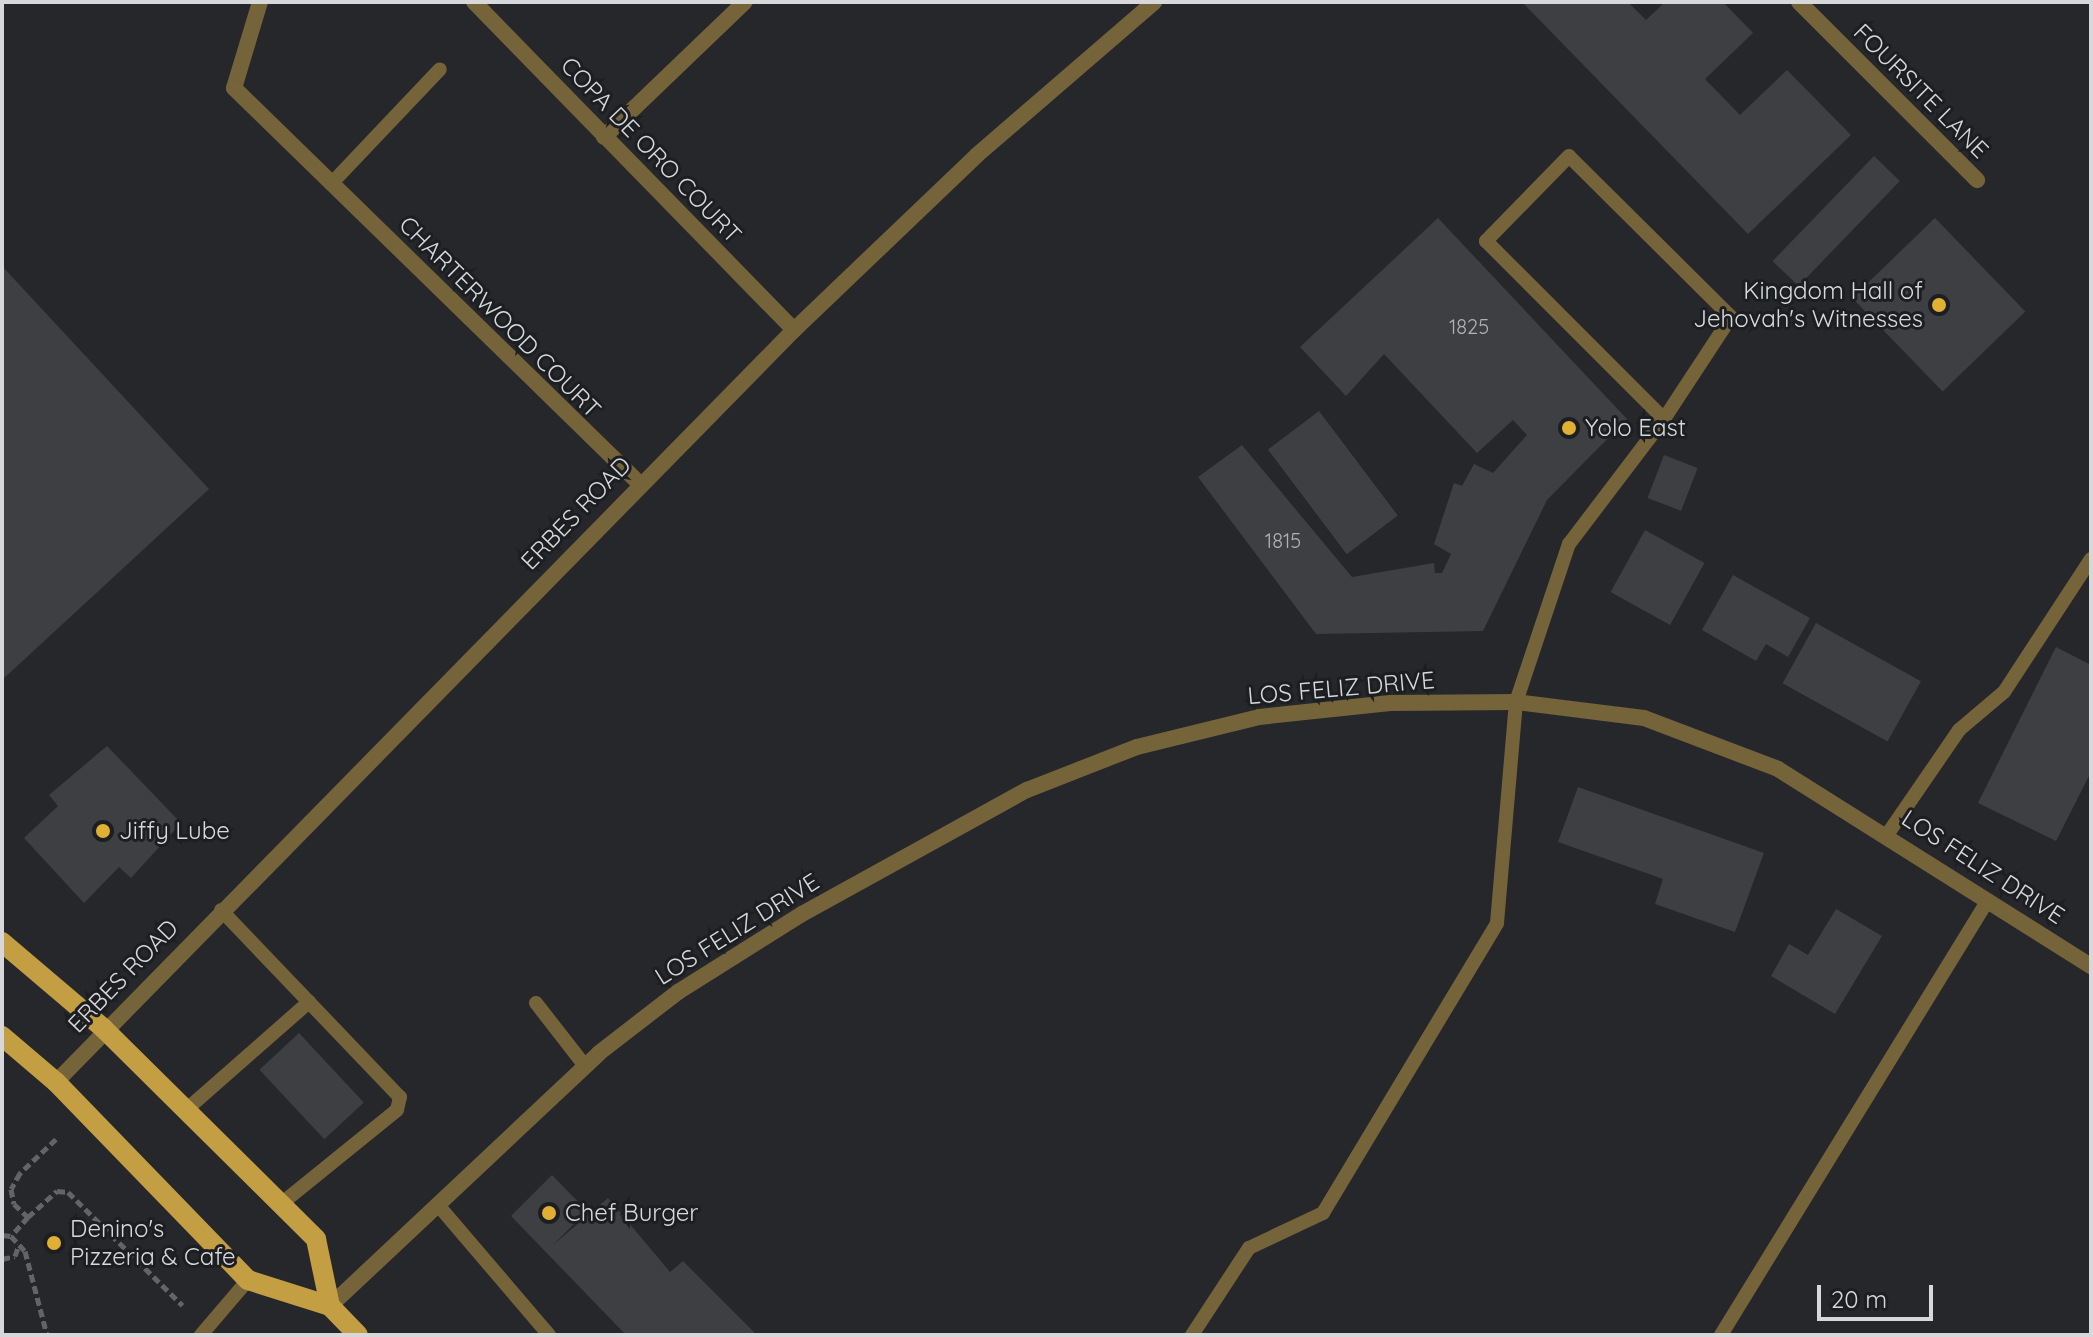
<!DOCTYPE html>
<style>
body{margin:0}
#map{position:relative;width:2093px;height:1337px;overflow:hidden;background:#25272b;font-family:Quicksand,sans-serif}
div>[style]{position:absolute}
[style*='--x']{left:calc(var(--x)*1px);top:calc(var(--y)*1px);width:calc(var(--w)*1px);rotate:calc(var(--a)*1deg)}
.building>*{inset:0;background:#3d3f43;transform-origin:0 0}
.path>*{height:5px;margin-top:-2.5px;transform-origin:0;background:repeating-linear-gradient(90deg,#626468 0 8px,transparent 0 12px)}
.service>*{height:14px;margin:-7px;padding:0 7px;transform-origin:7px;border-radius:7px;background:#75633a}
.minor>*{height:16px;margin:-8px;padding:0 8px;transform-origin:8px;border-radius:8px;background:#75633a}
.tertiary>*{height:16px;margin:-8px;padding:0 8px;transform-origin:8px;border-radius:8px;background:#75633a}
.primary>*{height:20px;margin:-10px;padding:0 10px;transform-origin:10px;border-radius:10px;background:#c49e42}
.dots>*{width:22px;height:22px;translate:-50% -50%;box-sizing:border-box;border:4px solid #1c1e21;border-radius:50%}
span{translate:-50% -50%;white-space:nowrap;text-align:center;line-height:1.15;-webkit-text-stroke:6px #1c1e21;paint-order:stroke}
.number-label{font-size:20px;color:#b0b2b4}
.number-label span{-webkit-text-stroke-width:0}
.street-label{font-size:24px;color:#d6d8da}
.poi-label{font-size:24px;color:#d6d8da}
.right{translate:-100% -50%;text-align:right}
.left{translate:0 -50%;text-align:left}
.frame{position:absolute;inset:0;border:4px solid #d6d8da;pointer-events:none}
.scale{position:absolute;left:1817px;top:1285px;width:116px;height:36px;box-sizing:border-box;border:4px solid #d6d8da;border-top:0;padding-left:10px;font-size:24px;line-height:28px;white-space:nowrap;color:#d6d8da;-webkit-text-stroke:6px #1c1e21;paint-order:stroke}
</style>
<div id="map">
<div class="building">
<div style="clip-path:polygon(1522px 2px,1628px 2px,1646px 20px,1665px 2px,1723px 2px,1753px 33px,1705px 79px,1740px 115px,1787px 70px,1851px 135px,1748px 234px)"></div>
<div style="left:1874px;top:156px;width:36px;height:146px;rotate:44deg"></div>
<div style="clip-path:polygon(1438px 218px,1627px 419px,1547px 500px,1483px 631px,1316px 634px,1198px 477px,1242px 445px,1352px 577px,1434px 563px,1435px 573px,1442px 573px,1451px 554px,1434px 544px,1454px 483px,1462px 486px,1474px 464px,1493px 473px,1527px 435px,1513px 420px,1477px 453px,1384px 354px,1346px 396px,1300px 347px)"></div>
<div style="left:1935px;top:218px;width:130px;height:115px;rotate:46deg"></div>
<div style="clip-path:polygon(2px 266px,209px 489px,2px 680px)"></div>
<div style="left:1319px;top:411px;width:131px;height:64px;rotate:53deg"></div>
<div style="left:1664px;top:455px;width:36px;height:46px;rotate:21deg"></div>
<div style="left:1645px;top:530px;width:68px;height:71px;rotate:29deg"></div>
<div style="clip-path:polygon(1733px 575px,1810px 618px,1788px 657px,1766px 644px,1756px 661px,1702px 630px)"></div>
<div style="left:1816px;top:623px;width:120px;height:69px;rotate:29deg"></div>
<div style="clip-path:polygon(2056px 647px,2091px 665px,2091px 772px,2056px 841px,1978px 803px)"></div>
<div style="clip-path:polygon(107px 746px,181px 823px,131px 878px,119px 867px,84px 903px,24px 838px,58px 806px,49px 795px)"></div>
<div style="clip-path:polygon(1578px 787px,1764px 853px,1735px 932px,1655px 904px,1663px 879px,1558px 842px)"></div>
<div style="clip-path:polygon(1836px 909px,1882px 936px,1835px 1014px,1771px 976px,1789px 944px,1808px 955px)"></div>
<div style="left:299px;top:1033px;width:95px;height:54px;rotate:47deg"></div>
<div style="clip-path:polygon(552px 1175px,587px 1211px,553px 1245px,608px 1198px,670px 1272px,683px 1261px,757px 1335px,626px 1335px,511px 1216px)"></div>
</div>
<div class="path">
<div style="--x:56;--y:1139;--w:50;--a:136.6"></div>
<div style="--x:20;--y:1173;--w:18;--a:119"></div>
<div style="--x:11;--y:1189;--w:15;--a:79"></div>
<div style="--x:14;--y:1204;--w:19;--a:43"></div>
<div style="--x:28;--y:1217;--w:39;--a:-42"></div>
<div style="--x:57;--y:1191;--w:11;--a:5"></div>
<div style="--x:68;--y:1192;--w:161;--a:44.7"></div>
<div style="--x:28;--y:1217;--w:25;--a:132"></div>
<div style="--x:11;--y:1236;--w:21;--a:47"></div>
<div style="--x:25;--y:1251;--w:87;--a:75.3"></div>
<div style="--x:2;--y:1235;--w:9;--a:6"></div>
<div style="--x:2;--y:1259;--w:13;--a:-13"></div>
<div style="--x:15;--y:1256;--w:12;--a:-70"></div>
</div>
<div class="service">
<div style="--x:331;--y:184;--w:158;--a:-46.5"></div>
<div style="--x:1889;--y:832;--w:124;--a:-55.5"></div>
<div style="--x:1959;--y:730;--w:59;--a:-40.2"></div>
<div style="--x:2004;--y:692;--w:159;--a:-56.8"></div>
<div style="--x:221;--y:910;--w:259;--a:46.3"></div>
<div style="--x:400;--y:1097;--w:13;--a:103"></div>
<div style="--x:397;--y:1110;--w:149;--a:141"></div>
<div style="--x:536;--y:1003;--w:80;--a:52.1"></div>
<div style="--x:186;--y:1110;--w:164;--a:-41.3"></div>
<div style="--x:438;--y:1205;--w:171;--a:49.5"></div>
<div style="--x:201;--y:1335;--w:72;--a:-49.5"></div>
<div style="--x:1192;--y:1335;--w:104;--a:-56.8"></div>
<div style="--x:1249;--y:1248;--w:82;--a:-25.3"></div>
<div style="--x:1323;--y:1213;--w:338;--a:-59"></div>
<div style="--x:1497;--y:923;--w:222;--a:-85.1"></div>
<div style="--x:1516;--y:702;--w:167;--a:-71.5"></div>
<div style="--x:1569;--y:544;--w:157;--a:-52.8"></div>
<div style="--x:1664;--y:419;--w:122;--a:-56.7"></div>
<div style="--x:1731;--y:317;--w:228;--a:-135.2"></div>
<div style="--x:1569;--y:156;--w:119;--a:134.3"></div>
<div style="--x:1486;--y:241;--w:252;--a:45"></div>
<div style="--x:1721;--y:1335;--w:510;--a:-58.46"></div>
</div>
<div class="minor">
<div style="--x:260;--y:2;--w:90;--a:106.8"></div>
<div style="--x:234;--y:88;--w:566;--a:44.28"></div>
<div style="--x:474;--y:2;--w:458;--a:45.7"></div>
<div style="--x:1799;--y:2;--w:252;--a:45"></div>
<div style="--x:604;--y:137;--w:195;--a:-43.8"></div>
<div style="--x:330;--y:1306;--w:369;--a:-43.2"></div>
<div style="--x:599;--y:1053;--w:100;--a:-37.7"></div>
<div style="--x:678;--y:992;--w:146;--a:-32.2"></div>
<div style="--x:802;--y:914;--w:257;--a:-28.9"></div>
<div style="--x:1027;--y:790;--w:118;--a:-21.4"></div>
<div style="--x:1137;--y:747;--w:126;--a:-13.8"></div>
<div style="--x:1259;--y:717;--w:132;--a:-6.1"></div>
<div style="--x:1390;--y:703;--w:126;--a:-0.5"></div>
<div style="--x:1516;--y:702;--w:129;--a:7.1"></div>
<div style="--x:1644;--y:718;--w:143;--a:20.8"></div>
<div style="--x:1778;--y:769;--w:370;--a:32.2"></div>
</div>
<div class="tertiary">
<div style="--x:56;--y:1082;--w:1054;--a:-45.54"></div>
<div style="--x:794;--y:330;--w:253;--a:-43.7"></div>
<div style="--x:977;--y:155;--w:234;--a:-40.8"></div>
</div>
<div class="primary">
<div style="--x:2;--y:942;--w:133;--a:40.4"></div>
<div style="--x:103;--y:1028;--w:300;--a:44.7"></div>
<div style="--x:316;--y:1239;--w:68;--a:78.2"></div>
<div style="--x:2;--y:1036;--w:71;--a:40.4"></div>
<div style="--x:56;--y:1082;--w:276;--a:45.9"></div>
<div style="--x:248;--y:1280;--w:86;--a:17.6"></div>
<div style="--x:330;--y:1306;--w:40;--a:46"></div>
</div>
<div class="dots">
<div style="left:1939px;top:305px;background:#dfb034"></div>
<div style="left:1569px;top:428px;background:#dfb034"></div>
<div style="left:103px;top:831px;background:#dfb034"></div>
<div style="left:549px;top:1213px;background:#dfb034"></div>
<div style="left:54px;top:1243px;background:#dfb034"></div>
</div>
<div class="number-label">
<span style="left:1469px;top:326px">1825</span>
<span style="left:1283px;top:540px">1815</span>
</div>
<div class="street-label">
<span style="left:1921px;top:91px;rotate:45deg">FOURSITE LANE</span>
<span style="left:651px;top:150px;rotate:46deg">COPA DE ORO COURT</span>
<span style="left:500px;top:317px;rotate:45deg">CHARTERWOOD COURT</span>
<span style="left:576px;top:513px;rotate:-46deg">ERBES ROAD</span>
<span style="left:1341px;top:688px;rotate:-5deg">LOS FELIZ DRIVE</span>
<span style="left:1983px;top:867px;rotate:33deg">LOS FELIZ DRIVE</span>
<span style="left:737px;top:929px;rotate:-32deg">LOS FELIZ DRIVE</span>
<span style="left:123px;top:976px;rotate:-46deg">ERBES ROAD</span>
</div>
<div class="poi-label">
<span class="right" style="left:1923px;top:305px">Kingdom Hall of<br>Jehovah's Witnesses</span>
<span class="left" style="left:1585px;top:428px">Yolo East</span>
<span class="left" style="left:119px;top:831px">Jiffy Lube</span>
<span class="left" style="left:565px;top:1213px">Chef Burger</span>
<span class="left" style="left:70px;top:1243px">Denino's<br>Pizzeria &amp; Cafe</span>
</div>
<div class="frame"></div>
<div class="scale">20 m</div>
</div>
